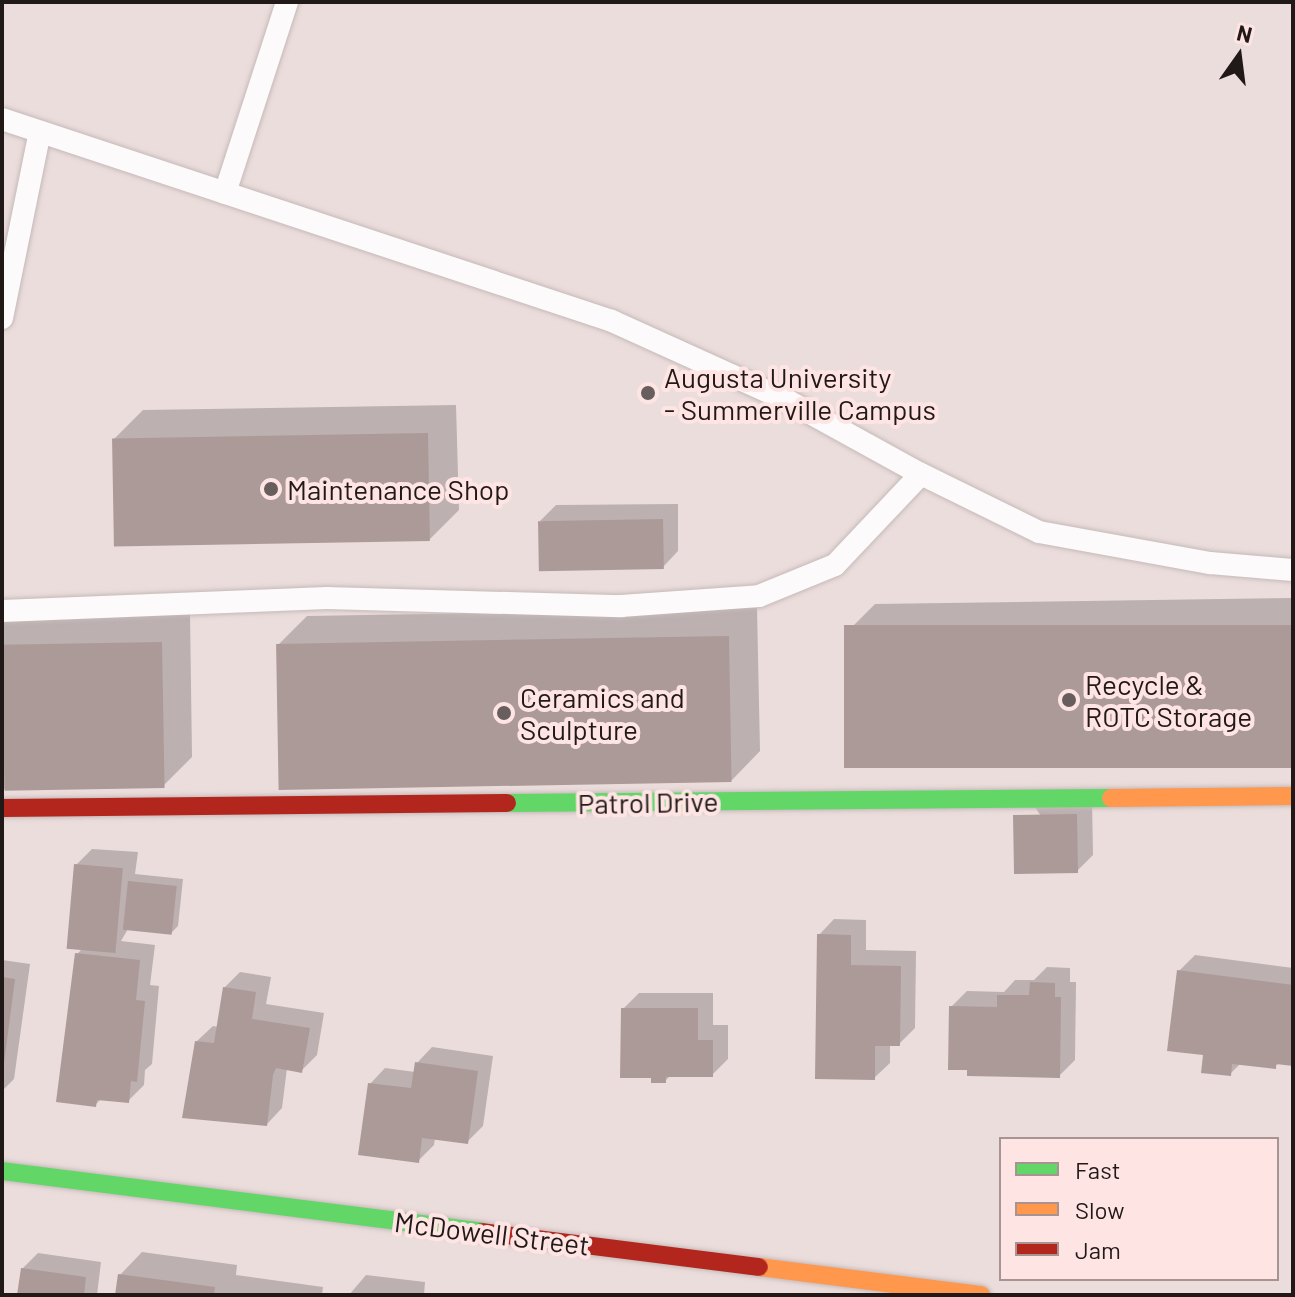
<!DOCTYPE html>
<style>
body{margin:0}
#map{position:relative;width:1295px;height:1297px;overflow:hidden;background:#ebdddc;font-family:Barlow,sans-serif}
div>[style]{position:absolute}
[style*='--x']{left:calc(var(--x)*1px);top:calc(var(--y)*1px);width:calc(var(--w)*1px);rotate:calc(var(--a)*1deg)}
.shadow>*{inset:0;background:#0003}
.building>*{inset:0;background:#ac9a98;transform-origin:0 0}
.roads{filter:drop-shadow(0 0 2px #c5bab9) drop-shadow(0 0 2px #c5bab9)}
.lane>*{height:22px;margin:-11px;padding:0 11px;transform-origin:11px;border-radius:11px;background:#fcfafa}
.fast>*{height:18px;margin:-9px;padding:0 9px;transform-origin:9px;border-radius:9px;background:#63d668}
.slow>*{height:18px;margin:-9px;padding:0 9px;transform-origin:9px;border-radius:9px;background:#ff974d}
.jam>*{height:18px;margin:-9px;padding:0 9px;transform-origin:9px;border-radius:9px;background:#b3261e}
.dots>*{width:22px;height:22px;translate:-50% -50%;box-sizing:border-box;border:4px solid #fee5e3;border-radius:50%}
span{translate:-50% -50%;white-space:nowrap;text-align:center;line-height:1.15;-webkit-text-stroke:8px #fee5e3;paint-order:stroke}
.poi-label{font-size:28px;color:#211918}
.left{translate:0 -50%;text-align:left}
.street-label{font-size:28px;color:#211918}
.frame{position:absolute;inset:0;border:4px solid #211918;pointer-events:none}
.legend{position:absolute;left:999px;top:1137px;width:280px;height:144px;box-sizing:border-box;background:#fee5e3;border:2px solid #a69392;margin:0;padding:10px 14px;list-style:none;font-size:24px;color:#211918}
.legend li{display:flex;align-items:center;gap:16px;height:40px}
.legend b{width:40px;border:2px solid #a69392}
.north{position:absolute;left:1199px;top:16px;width:80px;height:80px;-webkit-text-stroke:6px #fee5e3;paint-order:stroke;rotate:14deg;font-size:22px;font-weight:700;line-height:32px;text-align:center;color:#211918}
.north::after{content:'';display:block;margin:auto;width:28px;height:36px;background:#211918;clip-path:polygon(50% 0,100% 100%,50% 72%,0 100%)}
</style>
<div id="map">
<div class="shadow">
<div style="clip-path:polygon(456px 405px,459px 510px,430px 539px,114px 439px,143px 410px)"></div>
<div style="clip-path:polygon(678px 504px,678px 551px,663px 567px,540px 521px,556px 505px)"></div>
<div style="clip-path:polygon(1293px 598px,1293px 766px,846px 633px,875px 604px)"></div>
<div style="clip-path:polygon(757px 608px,760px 751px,732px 780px,278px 645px,307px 616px)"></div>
<div style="clip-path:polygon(190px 614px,192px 757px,163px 786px,2px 789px,2px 617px)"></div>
<div style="clip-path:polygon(1092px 799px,1093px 855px,1077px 871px,1031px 801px)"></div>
<div style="clip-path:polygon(92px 849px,138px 852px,135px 874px,183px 879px,178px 926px,171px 933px,128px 929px,121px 941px,155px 945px,150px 985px,159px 986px,152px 1064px,145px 1070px,144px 1085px,128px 1101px,102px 1098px,96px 1104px,77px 954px,82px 949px,76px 865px)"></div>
<div style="clip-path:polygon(834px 919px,866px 920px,866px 950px,916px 951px,915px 1028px,899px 1044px,890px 1044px,890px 1063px,874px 1078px,819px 935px)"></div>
<div style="clip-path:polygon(1195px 955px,1293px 968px,1293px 1063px,1279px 1063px,1275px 1067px,1241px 1063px,1230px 1074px,1205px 1054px,1179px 971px)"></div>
<div style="clip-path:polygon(2px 960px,30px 964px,14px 1079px,2px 1091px)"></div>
<div style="clip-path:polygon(1047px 967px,1070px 968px,1070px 982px,1076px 982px,1075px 1060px,1059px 1076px,951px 1007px,967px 991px,1004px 992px,1015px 980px,1034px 980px)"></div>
<div style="clip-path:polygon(240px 972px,271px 977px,266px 1004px,324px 1013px,317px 1055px,301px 1071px,287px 1068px,282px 1108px,267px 1124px,197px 1041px,213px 1026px,218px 1027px,224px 988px)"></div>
<div style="clip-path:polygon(639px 993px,713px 993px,713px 1025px,728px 1025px,728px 1059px,712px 1075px,671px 1075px,665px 1081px,623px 1009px)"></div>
<div style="clip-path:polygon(432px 1047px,493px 1056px,483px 1126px,467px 1142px,435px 1138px,434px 1145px,418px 1161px,370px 1084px,385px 1068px,415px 1072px,417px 1063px)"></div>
<div style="clip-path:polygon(142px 1252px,237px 1265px,236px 1275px,323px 1287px,322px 1295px,117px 1295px,120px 1275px)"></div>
<div style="clip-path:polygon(38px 1253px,101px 1262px,97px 1295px,19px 1295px,22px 1269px)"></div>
<div style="clip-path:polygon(366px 1275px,425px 1282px,424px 1295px,349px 1295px)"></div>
</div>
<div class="building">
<div style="left:428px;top:433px;width:108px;height:316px;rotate:89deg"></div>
<div style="left:663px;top:519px;width:50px;height:125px;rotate:89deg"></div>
<div style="left:1293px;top:625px;width:143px;height:449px;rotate:90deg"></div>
<div style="left:729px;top:636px;width:146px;height:453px;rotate:89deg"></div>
<div style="left:162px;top:642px;width:146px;height:160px;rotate:89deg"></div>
<div style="left:1077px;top:814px;width:59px;height:64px;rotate:89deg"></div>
<div style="left:74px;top:864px;width:49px;height:85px;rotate:5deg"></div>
<div style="left:128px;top:881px;width:49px;height:49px;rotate:6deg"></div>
<div style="clip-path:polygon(817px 934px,851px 935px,851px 965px,901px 966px,900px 1046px,875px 1046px,875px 1080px,815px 1079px)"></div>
<div style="clip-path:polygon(75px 953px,140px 960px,136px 1000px,145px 1001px,137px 1082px,131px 1081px,129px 1103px,97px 1100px,96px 1107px,56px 1102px)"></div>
<div style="clip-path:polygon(1177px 970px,1293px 985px,1293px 1066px,1276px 1064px,1276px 1069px,1232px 1064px,1231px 1076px,1201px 1073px,1203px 1055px,1167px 1051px)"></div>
<div style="clip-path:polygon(2px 977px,15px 979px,4px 1063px,2px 1063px)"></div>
<div style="clip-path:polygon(1030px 982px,1055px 983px,1055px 997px,1061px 997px,1060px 1078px,967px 1076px,967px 1070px,948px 1070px,949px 1006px,997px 1007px,997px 995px,1029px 995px)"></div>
<div style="clip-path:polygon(223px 987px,256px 992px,252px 1019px,310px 1028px,302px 1073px,276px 1068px,273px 1075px,267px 1126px,182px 1118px,195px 1041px,214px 1043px)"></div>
<div style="clip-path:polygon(621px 1008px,698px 1008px,698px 1040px,713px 1040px,713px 1077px,666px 1077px,666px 1083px,651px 1083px,651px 1078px,620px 1078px)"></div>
<div style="clip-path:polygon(415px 1062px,478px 1071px,468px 1144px,422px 1138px,419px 1163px,358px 1155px,368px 1083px,411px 1088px)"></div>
<div style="clip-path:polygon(21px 1268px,86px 1277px,84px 1295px,17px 1295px)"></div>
<div style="clip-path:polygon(118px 1274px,215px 1287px,214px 1295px,115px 1295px)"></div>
</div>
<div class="roads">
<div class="lane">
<div style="--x:2;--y:119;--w:643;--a:18.32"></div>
<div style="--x:612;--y:321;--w:193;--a:24.4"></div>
<div style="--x:788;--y:401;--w:152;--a:28.8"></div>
<div style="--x:921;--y:474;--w:131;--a:26.2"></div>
<div style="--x:1039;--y:532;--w:174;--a:10.3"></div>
<div style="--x:1210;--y:563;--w:83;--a:4.8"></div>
<div style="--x:225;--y:193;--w:201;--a:-72"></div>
<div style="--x:2;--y:318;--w:190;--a:-78.5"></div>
<div style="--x:2;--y:611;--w:325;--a:-2.3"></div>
<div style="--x:327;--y:598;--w:294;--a:1.6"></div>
<div style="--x:621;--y:606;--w:138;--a:-4.1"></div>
<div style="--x:759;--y:596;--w:82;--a:-22.2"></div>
<div style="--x:835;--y:565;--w:125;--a:-46.6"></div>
</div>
<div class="fast">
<div style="--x:507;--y:803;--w:604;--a:-0.47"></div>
<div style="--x:2;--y:1171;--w:484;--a:7.2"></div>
</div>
<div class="slow">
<div style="--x:1111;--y:798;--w:182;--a:-0.6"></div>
<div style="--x:759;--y:1267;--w:224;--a:7.2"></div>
</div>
<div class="jam">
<div style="--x:2;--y:808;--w:505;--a:-0.57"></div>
<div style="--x:482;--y:1232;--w:279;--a:7.2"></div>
</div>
</div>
<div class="dots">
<div style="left:648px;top:393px;background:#685e5d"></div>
<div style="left:271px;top:489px;background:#685e5d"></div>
<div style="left:1069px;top:700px;background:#685e5d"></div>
<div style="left:504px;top:713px;background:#685e5d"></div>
</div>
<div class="poi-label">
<span class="left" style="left:664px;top:393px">Augusta University<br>- Summerville Campus</span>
<span class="left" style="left:287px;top:489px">Maintenance Shop</span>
<span class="left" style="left:1085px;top:700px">Recycle &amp;<br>ROTC Storage</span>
<span class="left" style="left:520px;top:713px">Ceramics and<br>Sculpture</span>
</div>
<div class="street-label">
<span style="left:648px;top:802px;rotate:-1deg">Patrol Drive</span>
<span style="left:492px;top:1233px;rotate:7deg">McDowell Street</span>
</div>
<div class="frame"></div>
<ul class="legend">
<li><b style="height:10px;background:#63d668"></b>Fast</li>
<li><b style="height:10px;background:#ff974d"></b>Slow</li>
<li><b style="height:10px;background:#b3261e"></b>Jam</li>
</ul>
<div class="north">N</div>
</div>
